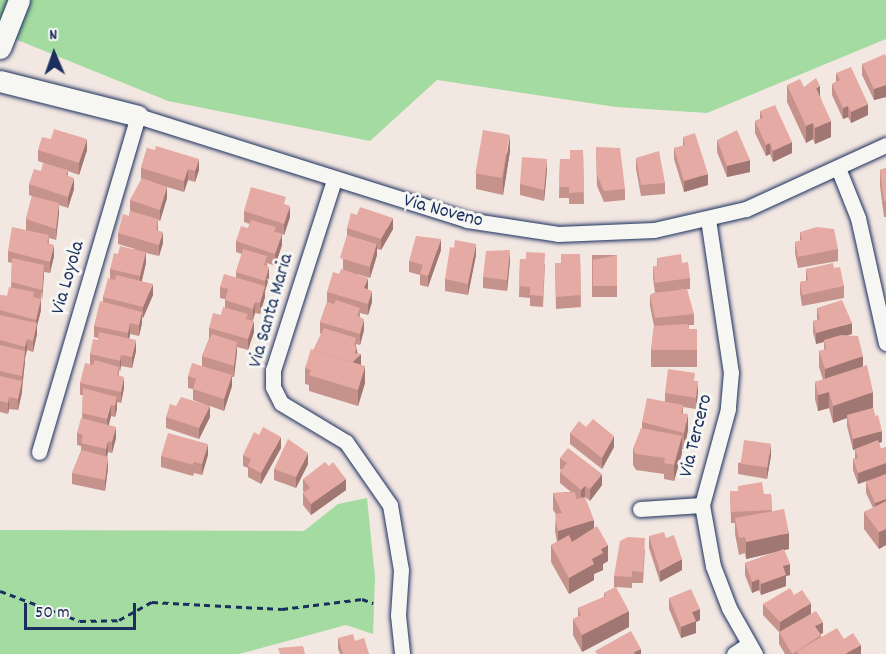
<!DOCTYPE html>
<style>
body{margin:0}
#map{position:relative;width:886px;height:654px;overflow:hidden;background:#f3e7e2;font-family:Dekko,sans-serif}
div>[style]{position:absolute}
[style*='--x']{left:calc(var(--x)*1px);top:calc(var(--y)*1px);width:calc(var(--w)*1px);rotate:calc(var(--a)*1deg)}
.green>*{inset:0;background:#a3dba0}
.path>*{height:3px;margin-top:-1.5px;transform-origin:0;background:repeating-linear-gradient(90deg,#1b2f5e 0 6px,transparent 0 10.5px)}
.roads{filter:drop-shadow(0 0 2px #1b2f5e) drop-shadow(0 0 2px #1b2f5e)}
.street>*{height:15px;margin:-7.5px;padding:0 7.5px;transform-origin:7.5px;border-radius:7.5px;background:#f6f6f2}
.secondary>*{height:21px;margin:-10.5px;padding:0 10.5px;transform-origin:10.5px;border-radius:10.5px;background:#f6f6f2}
.wall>*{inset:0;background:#c5928c;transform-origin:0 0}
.shaded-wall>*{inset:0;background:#a07772}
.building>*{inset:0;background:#e5aaa3;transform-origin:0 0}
span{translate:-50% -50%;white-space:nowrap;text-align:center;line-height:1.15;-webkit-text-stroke:6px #f6f6f2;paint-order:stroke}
.street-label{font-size:20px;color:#1b2f5e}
.north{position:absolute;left:24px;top:24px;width:60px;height:60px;-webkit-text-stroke:4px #f6f6f2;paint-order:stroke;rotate:358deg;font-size:16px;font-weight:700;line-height:24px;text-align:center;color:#1b2f5e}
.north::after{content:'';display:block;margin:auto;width:21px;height:27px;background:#1b2f5e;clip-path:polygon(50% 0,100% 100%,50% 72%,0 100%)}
.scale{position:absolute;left:24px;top:603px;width:112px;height:27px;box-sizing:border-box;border:3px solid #1b2f5e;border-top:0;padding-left:8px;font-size:18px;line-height:21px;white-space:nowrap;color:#1b2f5e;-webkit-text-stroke:4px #f6f6f2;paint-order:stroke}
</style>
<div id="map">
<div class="green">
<div style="clip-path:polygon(0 0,886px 0,886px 39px,707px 113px,616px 107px,437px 80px,370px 141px,168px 101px,0 33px)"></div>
<div style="clip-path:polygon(367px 498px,375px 577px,373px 634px,346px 625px,239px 654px,0 654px,0 530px,304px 531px,338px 504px)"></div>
</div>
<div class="path">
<div style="--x:0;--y:591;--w:85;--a:20.6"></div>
<div style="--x:80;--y:621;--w:39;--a:-1"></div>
<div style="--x:119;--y:620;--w:38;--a:-29"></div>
<div style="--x:152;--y:602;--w:130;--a:3.1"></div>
<div style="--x:282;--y:609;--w:81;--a:-7.1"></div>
<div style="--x:362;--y:599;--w:12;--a:20"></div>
</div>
<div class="roads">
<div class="street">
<div style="--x:838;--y:168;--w:54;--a:68.2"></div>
<div style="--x:858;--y:218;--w:128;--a:77.4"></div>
<div style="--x:334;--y:180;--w:200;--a:107.8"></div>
<div style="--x:273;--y:370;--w:17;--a:90"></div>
<div style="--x:273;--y:387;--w:18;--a:63"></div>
<div style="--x:281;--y:403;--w:76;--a:31"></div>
<div style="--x:346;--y:442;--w:77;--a:55.1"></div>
<div style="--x:390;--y:505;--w:66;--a:80.4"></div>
<div style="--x:401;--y:570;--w:45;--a:93.8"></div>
<div style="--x:398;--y:615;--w:39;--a:84"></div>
<div style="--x:708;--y:219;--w:155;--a:81.5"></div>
<div style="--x:731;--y:372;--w:37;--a:95"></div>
<div style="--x:728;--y:409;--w:99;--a:105.2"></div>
<div style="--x:702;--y:505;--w:62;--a:79.8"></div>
<div style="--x:713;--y:566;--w:45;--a:69.1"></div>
<div style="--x:729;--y:608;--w:53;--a:60.5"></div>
<div style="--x:39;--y:452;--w:350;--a:-73.6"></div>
<div style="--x:138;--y:116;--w:345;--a:17.5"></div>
<div style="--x:467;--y:220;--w:92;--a:8.7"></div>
<div style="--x:558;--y:234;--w:96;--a:-2.4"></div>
<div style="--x:654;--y:230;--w:94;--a:-12.9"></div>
<div style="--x:746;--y:209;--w:154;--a:-24.6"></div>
<div style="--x:640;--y:509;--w:62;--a:-3.7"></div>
<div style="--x:734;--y:654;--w:18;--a:-34"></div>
</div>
<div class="secondary">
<div style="--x:0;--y:48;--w:52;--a:-68.4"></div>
<div style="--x:0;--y:81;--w:142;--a:14.2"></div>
</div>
</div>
<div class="wall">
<div style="clip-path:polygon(886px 57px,886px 97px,874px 100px,862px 75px,862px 64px)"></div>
<div style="clip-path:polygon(836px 73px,868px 115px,851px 123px,848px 117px,843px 119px,832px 95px,832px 84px,836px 82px)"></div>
<div style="clip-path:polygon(787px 85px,804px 87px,820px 96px,831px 137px,815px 144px,813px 139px,806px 143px,787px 102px)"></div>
<div style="clip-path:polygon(760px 111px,792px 153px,773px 162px,770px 154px,766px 156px,755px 133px,755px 121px,760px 119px)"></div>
<div style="clip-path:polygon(683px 137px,708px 185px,684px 192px,674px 159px,674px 148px,683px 146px)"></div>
<div style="clip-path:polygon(717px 140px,750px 172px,727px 177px,717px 152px)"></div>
<div style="clip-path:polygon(596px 147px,625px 189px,625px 200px,604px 202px,597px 186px)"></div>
<div style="clip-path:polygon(147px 148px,199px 170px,195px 182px,188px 180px,184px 192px,167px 187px,167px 198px,160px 221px,158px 220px,158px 231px,163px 243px,159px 256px,146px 253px,146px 263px,142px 281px,153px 295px,143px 318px,142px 318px,142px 323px,139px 336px,130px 334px,129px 339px,136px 351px,132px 368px,121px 366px,119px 372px,119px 376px,124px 388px,121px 403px,117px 402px,117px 409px,115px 417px,111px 416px,109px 425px,116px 438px,112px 453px,108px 452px,107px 456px,108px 468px,105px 491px,72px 484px,72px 473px,81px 451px,81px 446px,77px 445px,77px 433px,82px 419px,83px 395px,80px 395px,80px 383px,90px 364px,90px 354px,98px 340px,98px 338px,94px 337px,94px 326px,103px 302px,103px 297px,110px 279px,110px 269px,118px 254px,135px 249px,118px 244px,118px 233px,129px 216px,130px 211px,130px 200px,142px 179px,141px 179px,141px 168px)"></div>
<div style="clip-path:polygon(38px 150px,87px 150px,79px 175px,68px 171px,68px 176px,74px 189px,68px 208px,59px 205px,56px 240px,49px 238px,49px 244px,54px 256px,50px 273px,44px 272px,41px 301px,41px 310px,37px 326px,37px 334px,33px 352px,27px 350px,25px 358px,22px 392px,18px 410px,9px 409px,8px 414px,0 412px,0 295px,7px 296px,11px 288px,12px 263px,8px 262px,8px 251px,26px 230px,26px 219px,32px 196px,29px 195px,29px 184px,41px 171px,52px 166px,38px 161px)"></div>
<div style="clip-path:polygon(583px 150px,584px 204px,569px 204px,569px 198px,559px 198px,560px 159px,570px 159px)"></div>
<div style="clip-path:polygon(510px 151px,503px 195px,476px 189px,476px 173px)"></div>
<div style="clip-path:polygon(636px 158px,665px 183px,665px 194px,641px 196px,636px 169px)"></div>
<div style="clip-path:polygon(886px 168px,886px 217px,884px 217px,880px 186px,880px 170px)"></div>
<div style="clip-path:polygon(547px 170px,544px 201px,520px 195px,520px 184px)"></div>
<div style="clip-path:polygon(286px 205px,290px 217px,284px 235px,276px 232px,282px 245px,275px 266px,267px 263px,269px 278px,265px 291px,265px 297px,260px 314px,255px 313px,253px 320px,254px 332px,248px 350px,237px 347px,234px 377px,232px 377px,232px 386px,224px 411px,210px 406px,210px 417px,199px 439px,166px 428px,166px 417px,176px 406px,206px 405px,193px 400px,193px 389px,188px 388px,188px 376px,202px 366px,202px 356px,209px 339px,209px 328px,221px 315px,225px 307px,225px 299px,220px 298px,220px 287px,236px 278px,236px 272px,242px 254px,236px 252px,236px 241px,248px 228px,250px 224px,244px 222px,244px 211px)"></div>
<div style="clip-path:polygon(347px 228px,393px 229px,381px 250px,377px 249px,377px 255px,370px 278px,357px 274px,368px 289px,372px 302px,368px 315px,360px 313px,360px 317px,364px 330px,360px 345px,356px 344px,356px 346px,365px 383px,358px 406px,309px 391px,309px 385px,305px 384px,305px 368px,321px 334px,320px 333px,320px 322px,327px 302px,327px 292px,339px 274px,343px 270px,343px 259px,347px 239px)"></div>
<div style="clip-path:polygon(800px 232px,838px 249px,838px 261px,798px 268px,795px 253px,795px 242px,800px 241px)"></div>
<div style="clip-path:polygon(441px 250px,428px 287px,420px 285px,420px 275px,409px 272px,409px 261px)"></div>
<div style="clip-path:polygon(580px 254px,581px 307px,556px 309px,555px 263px,561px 263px)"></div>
<div style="clip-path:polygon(476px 255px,468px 295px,445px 291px,445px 279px)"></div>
<div style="left:617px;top:255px;width:42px;height:25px;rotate:90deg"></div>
<div style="clip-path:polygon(657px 258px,682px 263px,690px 278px,690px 289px,679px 290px,694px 314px,694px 325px,689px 325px,689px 329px,697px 329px,697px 367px,651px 367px,651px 350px,654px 326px,650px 306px,650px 295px,655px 293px,653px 278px,653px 266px,657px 266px)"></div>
<div style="clip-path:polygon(520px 259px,545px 264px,543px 307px,530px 306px,530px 298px,519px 297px)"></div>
<div style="clip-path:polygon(510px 261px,507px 291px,483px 288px,483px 277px)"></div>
<div style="clip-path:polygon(834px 268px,844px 286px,844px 298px,802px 306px,800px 293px,800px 282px,806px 281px,806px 269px)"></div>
<div style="clip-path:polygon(817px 308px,852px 334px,848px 335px,863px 367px,873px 408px,882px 442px,879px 443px,881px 449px,886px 447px,886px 545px,879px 549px,864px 529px,864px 512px,873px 508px,866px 493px,866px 482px,870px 480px,858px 484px,853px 470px,853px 459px,855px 458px,855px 449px,853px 450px,847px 426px,847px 418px,833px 423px,829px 408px,818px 411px,815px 399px,815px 382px,823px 380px,819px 367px,819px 351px,824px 350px,824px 342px,816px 344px,813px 332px,813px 321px,817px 320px)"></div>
<div style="clip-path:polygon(695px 381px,698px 392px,696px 409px,683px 407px,683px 413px,688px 430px,684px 449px,682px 449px,682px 453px,674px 481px,664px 479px,664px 474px,636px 470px,633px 465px,633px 449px,642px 428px,642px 422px,665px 401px,665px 393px)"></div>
<div style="clip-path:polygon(586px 427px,614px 447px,602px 469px,570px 444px,570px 433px)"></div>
<div style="clip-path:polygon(281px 448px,261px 484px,248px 477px,248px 468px,243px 466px,243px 455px)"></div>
<div style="clip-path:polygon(208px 455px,202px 475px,194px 473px,193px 476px,161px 467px,161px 456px)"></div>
<div style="clip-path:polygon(771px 455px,767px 479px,738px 474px,738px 463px)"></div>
<div style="clip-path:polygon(560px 458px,602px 485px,590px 501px,585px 497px,584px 497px,594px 528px,608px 561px,603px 564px,603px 570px,594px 574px,594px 580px,569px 594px,551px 562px,551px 545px,557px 542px,555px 531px,556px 514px,553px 510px,553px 493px,571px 492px,560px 483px,560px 472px,561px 470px,560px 469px)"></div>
<div style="clip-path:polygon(308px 464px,296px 488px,274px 480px,274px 469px)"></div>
<div style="clip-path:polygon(303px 479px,346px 490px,311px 515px,303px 505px,303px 493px,304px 492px,303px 491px)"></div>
<div style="clip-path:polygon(730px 491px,764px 494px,771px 494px,772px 511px,789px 549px,784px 550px,790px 575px,786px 576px,786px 586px,761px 595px,759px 590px,752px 593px,745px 575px,745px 563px,777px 552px,746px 559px,745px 553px,739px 555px,735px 534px,735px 523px,731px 523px)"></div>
<div style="clip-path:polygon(649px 536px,666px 538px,682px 570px,660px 582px,649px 548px)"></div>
<div style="clip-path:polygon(645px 549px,643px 583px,632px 583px,632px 588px,616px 587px,629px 627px,582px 652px,573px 635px,573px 619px,578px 617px,578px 608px,604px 597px,604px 593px,616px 587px,614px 587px,614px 576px)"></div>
<div style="clip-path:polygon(794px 595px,811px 614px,823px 633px,821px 634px,821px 637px,844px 639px,861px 654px,785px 654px,779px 644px,779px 632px,763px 615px,763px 604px)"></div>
<div style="clip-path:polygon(669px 598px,700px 620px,696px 622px,696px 633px,681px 638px,669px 609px)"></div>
<div style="clip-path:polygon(338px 638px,355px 641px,369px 654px,340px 654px,338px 649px)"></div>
</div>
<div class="shaded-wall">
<div style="clip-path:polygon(886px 85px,886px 97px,874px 100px,874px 89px)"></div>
<div style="clip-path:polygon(820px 86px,820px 103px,816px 88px)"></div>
<div style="clip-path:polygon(868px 104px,868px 115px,851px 123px,851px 112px)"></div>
<div style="clip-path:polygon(848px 106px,848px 117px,843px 119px,843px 108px)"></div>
<div style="clip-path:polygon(831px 121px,831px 137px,815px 144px,815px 128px)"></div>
<div style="clip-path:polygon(813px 123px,813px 139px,806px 143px,806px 126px)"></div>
<div style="clip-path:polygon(510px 135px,510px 151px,503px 195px,503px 179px)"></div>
<div style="clip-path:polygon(87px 139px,87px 150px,79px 175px,79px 163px)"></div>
<div style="clip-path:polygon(792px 142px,792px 153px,773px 162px,773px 151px)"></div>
<div style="clip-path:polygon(770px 143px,770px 154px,766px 156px,766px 145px)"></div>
<div style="clip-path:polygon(199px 159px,199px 170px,195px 182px,195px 171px)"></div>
<div style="clip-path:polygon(547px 159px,547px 170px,544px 201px,544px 190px)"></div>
<div style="clip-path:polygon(750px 160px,750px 172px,727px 177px,727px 166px)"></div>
<div style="clip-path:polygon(188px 169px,188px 180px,184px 192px,184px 181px)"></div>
<div style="clip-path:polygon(708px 174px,708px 185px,684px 192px,684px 181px)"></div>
<div style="clip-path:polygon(74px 178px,74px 189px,68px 208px,68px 197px)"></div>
<div style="clip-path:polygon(167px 187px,167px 198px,160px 221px,160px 210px)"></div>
<div style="clip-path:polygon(59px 203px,59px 214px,56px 240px,56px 229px)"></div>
<div style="clip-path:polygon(290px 206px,290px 217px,284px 235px,284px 224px)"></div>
<div style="clip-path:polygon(393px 218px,393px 229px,381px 250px,381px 239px)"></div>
<div style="clip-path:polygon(163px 232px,163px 243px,159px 256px,159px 245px)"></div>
<div style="clip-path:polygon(282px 234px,282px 245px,275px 266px,275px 254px)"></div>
<div style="clip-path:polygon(441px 239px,441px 250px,428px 287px,428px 276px)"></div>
<div style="clip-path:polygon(377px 244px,377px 255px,370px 278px,370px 267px)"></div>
<div style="clip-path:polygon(476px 244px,476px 255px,468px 295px,468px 284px)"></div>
<div style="clip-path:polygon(54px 245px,54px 256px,50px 273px,50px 262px)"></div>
<div style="clip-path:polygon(510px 250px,510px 261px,507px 291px,507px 280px)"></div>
<div style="clip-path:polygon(146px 252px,146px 263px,140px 287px,140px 276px)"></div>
<div style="clip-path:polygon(44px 265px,44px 276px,42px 301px,42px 290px)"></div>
<div style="clip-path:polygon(269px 267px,269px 278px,265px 291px,265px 297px,260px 314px,260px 303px,265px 287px,265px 281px)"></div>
<div style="clip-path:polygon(368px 278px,368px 289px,364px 288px)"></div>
<div style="clip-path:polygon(153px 284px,153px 295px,143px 318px,143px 307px)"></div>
<div style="clip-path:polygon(372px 291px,372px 302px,368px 315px,368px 304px)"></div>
<div style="clip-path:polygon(41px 299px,41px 310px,37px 326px,37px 334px,33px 352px,33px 341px,36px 328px,36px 320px)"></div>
<div style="clip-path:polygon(255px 302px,255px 313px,253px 320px,253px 309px)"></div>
<div style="clip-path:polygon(142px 312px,142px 323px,139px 336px,139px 325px)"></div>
<div style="clip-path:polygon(364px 319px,364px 330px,360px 345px,360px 334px)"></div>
<div style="clip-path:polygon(254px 321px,254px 332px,248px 350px,248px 339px)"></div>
<div style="clip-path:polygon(130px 323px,130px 334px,128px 345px,128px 333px)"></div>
<div style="clip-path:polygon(852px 323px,852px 334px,816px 344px,816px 333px)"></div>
<div style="clip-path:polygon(27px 339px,27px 350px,25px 358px,25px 347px)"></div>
<div style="clip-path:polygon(136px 340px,136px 351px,132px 368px,132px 357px)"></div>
<div style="clip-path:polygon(237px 342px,237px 353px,234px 377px,234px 366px)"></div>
<div style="clip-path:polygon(357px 347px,357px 358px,361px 354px,361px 365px,352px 363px)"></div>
<div style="clip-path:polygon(25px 351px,25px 363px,22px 387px,22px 376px)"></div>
<div style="clip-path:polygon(121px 355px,121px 366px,120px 372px,120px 361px)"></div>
<div style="clip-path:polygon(863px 356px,863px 372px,825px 385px,825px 369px)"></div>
<div style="clip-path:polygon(365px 366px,365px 383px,358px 406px,358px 390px)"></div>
<div style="clip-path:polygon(232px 375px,232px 386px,224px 411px,224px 399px)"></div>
<div style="clip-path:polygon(124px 377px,124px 388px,121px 403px,121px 392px)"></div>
<div style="clip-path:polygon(22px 381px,22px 392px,18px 410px,18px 399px)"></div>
<div style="clip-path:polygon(698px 381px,698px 392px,696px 409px,696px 398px)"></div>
<div style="clip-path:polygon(829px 392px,829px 408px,818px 411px,818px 395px)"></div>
<div style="clip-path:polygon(873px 392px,873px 408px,847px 415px,847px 418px,833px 423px,833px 406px)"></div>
<div style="clip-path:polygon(9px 397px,9px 409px,8px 414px,8px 403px)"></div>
<div style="clip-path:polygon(117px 397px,117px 409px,115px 417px,115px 406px)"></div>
<div style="clip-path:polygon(111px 405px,111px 416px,107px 430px,107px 419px)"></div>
<div style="clip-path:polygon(210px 406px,210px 417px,199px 439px,199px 428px)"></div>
<div style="clip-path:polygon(688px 414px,688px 430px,684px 449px,684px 433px)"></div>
<div style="clip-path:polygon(116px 427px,116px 438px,112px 453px,112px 442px)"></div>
<div style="clip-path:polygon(882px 431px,882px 442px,853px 450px,853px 439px)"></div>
<div style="clip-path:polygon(614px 436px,614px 447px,602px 469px,602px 458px)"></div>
<div style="clip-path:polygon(682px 436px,682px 453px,674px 481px,674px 465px)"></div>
<div style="clip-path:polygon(281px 437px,281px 448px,261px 484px,261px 473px)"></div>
<div style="clip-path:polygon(108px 441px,108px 452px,106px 461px,106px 449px)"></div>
<div style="clip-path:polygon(208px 444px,208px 455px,202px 475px,202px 464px)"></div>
<div style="clip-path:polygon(771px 444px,771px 455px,767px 479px,767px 468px)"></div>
<div style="clip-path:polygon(308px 453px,308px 464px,296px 488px,296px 477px)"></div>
<div style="clip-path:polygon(108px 457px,108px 468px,105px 491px,105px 480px)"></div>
<div style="clip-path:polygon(886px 463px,886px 474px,858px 484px,858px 473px)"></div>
<div style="clip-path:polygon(602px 474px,602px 485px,590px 501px,590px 489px)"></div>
<div style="clip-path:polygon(346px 479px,346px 490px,311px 515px,311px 504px)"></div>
<div style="clip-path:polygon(585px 486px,585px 497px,581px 501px,581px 490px)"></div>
<div style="clip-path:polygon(886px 499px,886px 510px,875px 514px,875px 503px)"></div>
<div style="clip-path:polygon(594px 520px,594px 536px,558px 547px,558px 531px)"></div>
<div style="clip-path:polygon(886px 529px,886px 545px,879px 549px,879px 532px)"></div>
<div style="clip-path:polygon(789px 533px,789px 549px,746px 559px,746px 542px)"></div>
<div style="clip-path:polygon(608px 545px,608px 561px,603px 564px,603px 570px,594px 574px,594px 580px,569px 594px,569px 578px,592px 559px,601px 549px)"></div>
<div style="clip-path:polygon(682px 559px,682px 570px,660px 582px,660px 571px)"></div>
<div style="clip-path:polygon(790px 564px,790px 575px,786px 576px,786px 586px,761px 595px,761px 584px,783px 566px)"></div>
<div style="clip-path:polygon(759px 579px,759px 590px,752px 593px,752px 582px)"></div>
<div style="clip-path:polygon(811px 603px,811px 614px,780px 634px,780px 622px)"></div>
<div style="clip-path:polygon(700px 609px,700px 620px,696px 622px,696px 633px,681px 638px,681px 627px,692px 612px)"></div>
<div style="clip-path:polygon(629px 611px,629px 627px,582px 652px,582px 635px)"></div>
<div style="clip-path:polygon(823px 622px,823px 633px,815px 637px,815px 626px)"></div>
<div style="clip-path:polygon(861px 645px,861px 654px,845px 654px)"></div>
<div style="clip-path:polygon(641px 649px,641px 654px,634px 654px,634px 652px)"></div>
</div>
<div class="building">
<div style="clip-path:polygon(885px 54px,886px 57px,886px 85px,874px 89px,862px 64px)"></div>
<div style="clip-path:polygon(851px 67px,868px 104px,851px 112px,848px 106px,843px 108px,832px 84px,840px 80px,836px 73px)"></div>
<div style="clip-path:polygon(816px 78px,820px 86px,816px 88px,831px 121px,815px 128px,813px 123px,806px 126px,787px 85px,800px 79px,804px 87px)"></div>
<div style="clip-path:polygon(775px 105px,792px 142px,773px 151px,770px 143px,766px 145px,755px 121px,763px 118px,760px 111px)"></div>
<div style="clip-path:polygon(54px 129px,87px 139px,79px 163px,38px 150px,42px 137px,51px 139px)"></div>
<div style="left:483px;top:130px;width:27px;height:44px;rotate:10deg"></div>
<div style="clip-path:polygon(737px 130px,750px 160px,727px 166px,717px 140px)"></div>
<div style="clip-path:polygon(695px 133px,708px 174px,684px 181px,674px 148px,685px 145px,683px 137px)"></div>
<div style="clip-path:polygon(156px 146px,199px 159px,195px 171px,188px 169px,184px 181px,141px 168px,147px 148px,155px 150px)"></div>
<div style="clip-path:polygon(596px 147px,620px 148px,625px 189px,604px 191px,597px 175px)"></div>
<div style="clip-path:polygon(570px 150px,583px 150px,584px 192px,569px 193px,569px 187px,559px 187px,560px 159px,570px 159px)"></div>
<div style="clip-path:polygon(659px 151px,665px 183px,641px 185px,636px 158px)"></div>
<div style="clip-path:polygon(522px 157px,547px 159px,544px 190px,520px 184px)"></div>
<div style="clip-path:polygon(43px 163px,68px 170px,66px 175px,74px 178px,68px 197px,29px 184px,34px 169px,41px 171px)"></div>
<div style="clip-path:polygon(886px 168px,886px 201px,884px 201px,880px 170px)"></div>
<div style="clip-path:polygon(142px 178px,167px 187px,160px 210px,130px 200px)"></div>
<div style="clip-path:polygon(251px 187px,286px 197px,284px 204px,290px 206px,284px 224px,244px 211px)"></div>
<div style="clip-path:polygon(32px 196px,59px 203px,56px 229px,26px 219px)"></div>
<div style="clip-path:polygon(360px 207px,393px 218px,381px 239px,347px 228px,351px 213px,357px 215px)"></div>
<div style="clip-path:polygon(130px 211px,158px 219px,156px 230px,163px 232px,159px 245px,118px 233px,123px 214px,129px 216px)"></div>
<div style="clip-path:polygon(251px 220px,276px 227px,274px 232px,282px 234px,275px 254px,236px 241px,241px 226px,248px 228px)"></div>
<div style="clip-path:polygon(12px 227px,49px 235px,47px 243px,54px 245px,50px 262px,8px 251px)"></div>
<div style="clip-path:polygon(817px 227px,834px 229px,838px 249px,798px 257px,795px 242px,802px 240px,800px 232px)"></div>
<div style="left:347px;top:235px;width:31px;height:24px;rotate:17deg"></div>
<div style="clip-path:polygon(416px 236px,441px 239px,428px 276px,420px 274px,423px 265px,409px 261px)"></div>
<div style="clip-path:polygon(455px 240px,476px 244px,468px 284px,445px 279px,450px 247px,454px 248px)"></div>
<div style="clip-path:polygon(120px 246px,146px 252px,140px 276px,110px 269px,114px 253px,118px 254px)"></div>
<div style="clip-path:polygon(243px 249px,267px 256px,264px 265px,269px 267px,265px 281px,236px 272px)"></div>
<div style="clip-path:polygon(510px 250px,507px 280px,483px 277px,486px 251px)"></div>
<div style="clip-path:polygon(526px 252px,545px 253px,543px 296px,530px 295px,530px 287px,519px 286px,520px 259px,526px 259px)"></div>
<div style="clip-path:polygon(561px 254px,580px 254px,581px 295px,556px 297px,555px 263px,561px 263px)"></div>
<div style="clip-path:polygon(681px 254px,682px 263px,688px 262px,690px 278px,655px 283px,653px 266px,658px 266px,657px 258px)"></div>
<div style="clip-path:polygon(617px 255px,617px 286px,593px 286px,593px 260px)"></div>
<div style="clip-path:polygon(12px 258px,44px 265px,42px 290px,11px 282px)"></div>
<div style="clip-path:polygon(833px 263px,834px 268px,840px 267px,844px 286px,802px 295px,800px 282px,808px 280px,806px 269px)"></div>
<div style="clip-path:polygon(341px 269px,368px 278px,364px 288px,372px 291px,368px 304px,327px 292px,333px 272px,339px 274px)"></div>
<div style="clip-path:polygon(224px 274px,265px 286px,260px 303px,255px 302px,253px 309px,225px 300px,228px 289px,220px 287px)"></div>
<div style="clip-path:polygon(116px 275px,153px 284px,143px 307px,103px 297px,108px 278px,115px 280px)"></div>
<div style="clip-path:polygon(9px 287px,34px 292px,33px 297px,41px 299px,36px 320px,0 310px,0 295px,7px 296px)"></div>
<div style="clip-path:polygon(687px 289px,694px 314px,655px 318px,650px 295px,653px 293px)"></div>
<div style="clip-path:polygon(336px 300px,360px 308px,357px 316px,364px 319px,360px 334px,320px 322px,327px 302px,334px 304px)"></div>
<div style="clip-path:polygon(842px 300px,852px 323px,816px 333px,813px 321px,820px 319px,817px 308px)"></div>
<div style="clip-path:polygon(100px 301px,142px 312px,139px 325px,130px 323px,128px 333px,94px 326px)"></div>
<div style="clip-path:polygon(223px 307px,248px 314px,246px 319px,254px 321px,248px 339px,209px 328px,213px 313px,221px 315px)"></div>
<div style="clip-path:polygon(0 315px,37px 323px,33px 341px,27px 339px,25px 347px,0 340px)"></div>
<div style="clip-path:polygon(688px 324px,689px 329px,697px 329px,697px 350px,651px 350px,654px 326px)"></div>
<div style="clip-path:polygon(324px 328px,356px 338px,354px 346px,357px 347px,355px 353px,361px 354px,353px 362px,314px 350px)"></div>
<div style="clip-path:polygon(99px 332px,136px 340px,132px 357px,121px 355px,120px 361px,90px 354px,93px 339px,98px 340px)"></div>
<div style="clip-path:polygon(212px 334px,237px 342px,234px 366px,202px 356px)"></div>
<div style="clip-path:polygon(841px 335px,858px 336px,863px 356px,825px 369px,819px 351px,826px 349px,824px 340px)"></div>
<div style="clip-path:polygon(0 345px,25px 351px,22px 376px,0 371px)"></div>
<div style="clip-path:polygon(311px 349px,365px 366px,358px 390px,309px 375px,311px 370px,305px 368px)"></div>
<div style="clip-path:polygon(95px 360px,119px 367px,117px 375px,124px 377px,121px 392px,80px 383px,85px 363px,93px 365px)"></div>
<div style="clip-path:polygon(192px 363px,232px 375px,224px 399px,193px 389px,196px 379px,188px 376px)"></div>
<div style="clip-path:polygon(867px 365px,873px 392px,833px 406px,829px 392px,818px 395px,815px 382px)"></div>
<div style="clip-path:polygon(668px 369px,695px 373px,694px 381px,698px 381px,696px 398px,665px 393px)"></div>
<div style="clip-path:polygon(0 376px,22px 381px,18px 399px,9px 397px,8px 403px,0 401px)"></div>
<div style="clip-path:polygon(83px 388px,117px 397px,115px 406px,111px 405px,107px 419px,82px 413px)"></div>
<div style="clip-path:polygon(181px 397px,210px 406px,199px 428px,166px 417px,170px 404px,176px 406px)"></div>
<div style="clip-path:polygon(647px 398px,683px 405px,681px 413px,688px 414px,684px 433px,642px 422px)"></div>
<div style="clip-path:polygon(873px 408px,875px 416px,878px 415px,882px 431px,853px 439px,847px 415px)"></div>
<div style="clip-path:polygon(81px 418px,116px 427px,112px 442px,108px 441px,106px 449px,81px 443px,83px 435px,77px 433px)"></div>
<div style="clip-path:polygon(593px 419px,614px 436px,602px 458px,570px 433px,579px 421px,586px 427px)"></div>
<div style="clip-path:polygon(263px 427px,281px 437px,261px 473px,248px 466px,251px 459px,243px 455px,254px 432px,259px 435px)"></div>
<div style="clip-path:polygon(641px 428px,682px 436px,674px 465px,664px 463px,665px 458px,636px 454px,633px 449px)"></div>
<div style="clip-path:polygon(168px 433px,208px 444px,202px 464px,194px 462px,193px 465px,161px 456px)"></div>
<div style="clip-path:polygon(288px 439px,308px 453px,296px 477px,274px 469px)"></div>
<div style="left:744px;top:440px;width:27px;height:24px;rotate:8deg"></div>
<div style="clip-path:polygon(878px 440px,881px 449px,886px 447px,886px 463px,858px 473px,853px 459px,858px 458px,855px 449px)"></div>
<div style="clip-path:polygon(568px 448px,602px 474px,590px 489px,585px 486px,581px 490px,560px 472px,567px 463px,560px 458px)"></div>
<div style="clip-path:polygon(82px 450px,108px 457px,105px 480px,72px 473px)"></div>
<div style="clip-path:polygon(325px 462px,329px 466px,333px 462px,346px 479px,311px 504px,303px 493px,310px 488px,303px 479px)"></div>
<div style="clip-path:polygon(886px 474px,886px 499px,875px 503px,866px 482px)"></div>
<div style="clip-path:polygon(762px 482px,764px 494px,771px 494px,772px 510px,731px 512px,730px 491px,738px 491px,738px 486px)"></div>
<div style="clip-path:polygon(575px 492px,576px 499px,585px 497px,594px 520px,558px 531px,555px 514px,562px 513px,553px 493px)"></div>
<div style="clip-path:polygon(886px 501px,886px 529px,879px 532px,864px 512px)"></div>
<div style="clip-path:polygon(784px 509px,789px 533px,746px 542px,745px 537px,739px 538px,735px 518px)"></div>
<div style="clip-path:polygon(597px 526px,608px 545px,601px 549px,603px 553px,592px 559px,594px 564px,569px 578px,551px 545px,569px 535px,572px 542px)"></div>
<div style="clip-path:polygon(664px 532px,666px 538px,674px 535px,682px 559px,660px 571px,649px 536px)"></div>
<div style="clip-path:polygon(628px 537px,645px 538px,643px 572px,632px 571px,632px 577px,614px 576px,620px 541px)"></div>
<div style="clip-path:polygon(784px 549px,790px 564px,783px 566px,786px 575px,761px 584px,759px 579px,752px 582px,745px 563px)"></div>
<div style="clip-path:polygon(616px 587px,629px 611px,582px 635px,573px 619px,581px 615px,578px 608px,606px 596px,604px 593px)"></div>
<div style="clip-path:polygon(790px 588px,794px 595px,802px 590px,811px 603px,780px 622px,763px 604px)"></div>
<div style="clip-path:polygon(691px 589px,700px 609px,692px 612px,696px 621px,681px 627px,669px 598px)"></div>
<div style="clip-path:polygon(816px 611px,823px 622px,815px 626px,821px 635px,792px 654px,779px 632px)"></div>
<div style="clip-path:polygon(837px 628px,844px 639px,853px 633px,861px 645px,845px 654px,799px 654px,797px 651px)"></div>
<div style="clip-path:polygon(631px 631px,641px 649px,634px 652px,635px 654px,597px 654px,595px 651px)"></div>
<div style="clip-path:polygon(353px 634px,355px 641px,364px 638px,369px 654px,343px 654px,338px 638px)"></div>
<div style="clip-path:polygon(303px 646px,305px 654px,280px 654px,278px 648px)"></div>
</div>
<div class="street-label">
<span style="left:443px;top:212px;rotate:15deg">Via Noveno</span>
<span style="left:69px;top:278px;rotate:-74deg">Via Loyola</span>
<span style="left:272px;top:311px;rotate:-74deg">Via Santa Maria</span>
<span style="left:697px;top:436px;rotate:-76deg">Via Tercero</span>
</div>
<div class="north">N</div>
<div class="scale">50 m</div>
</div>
